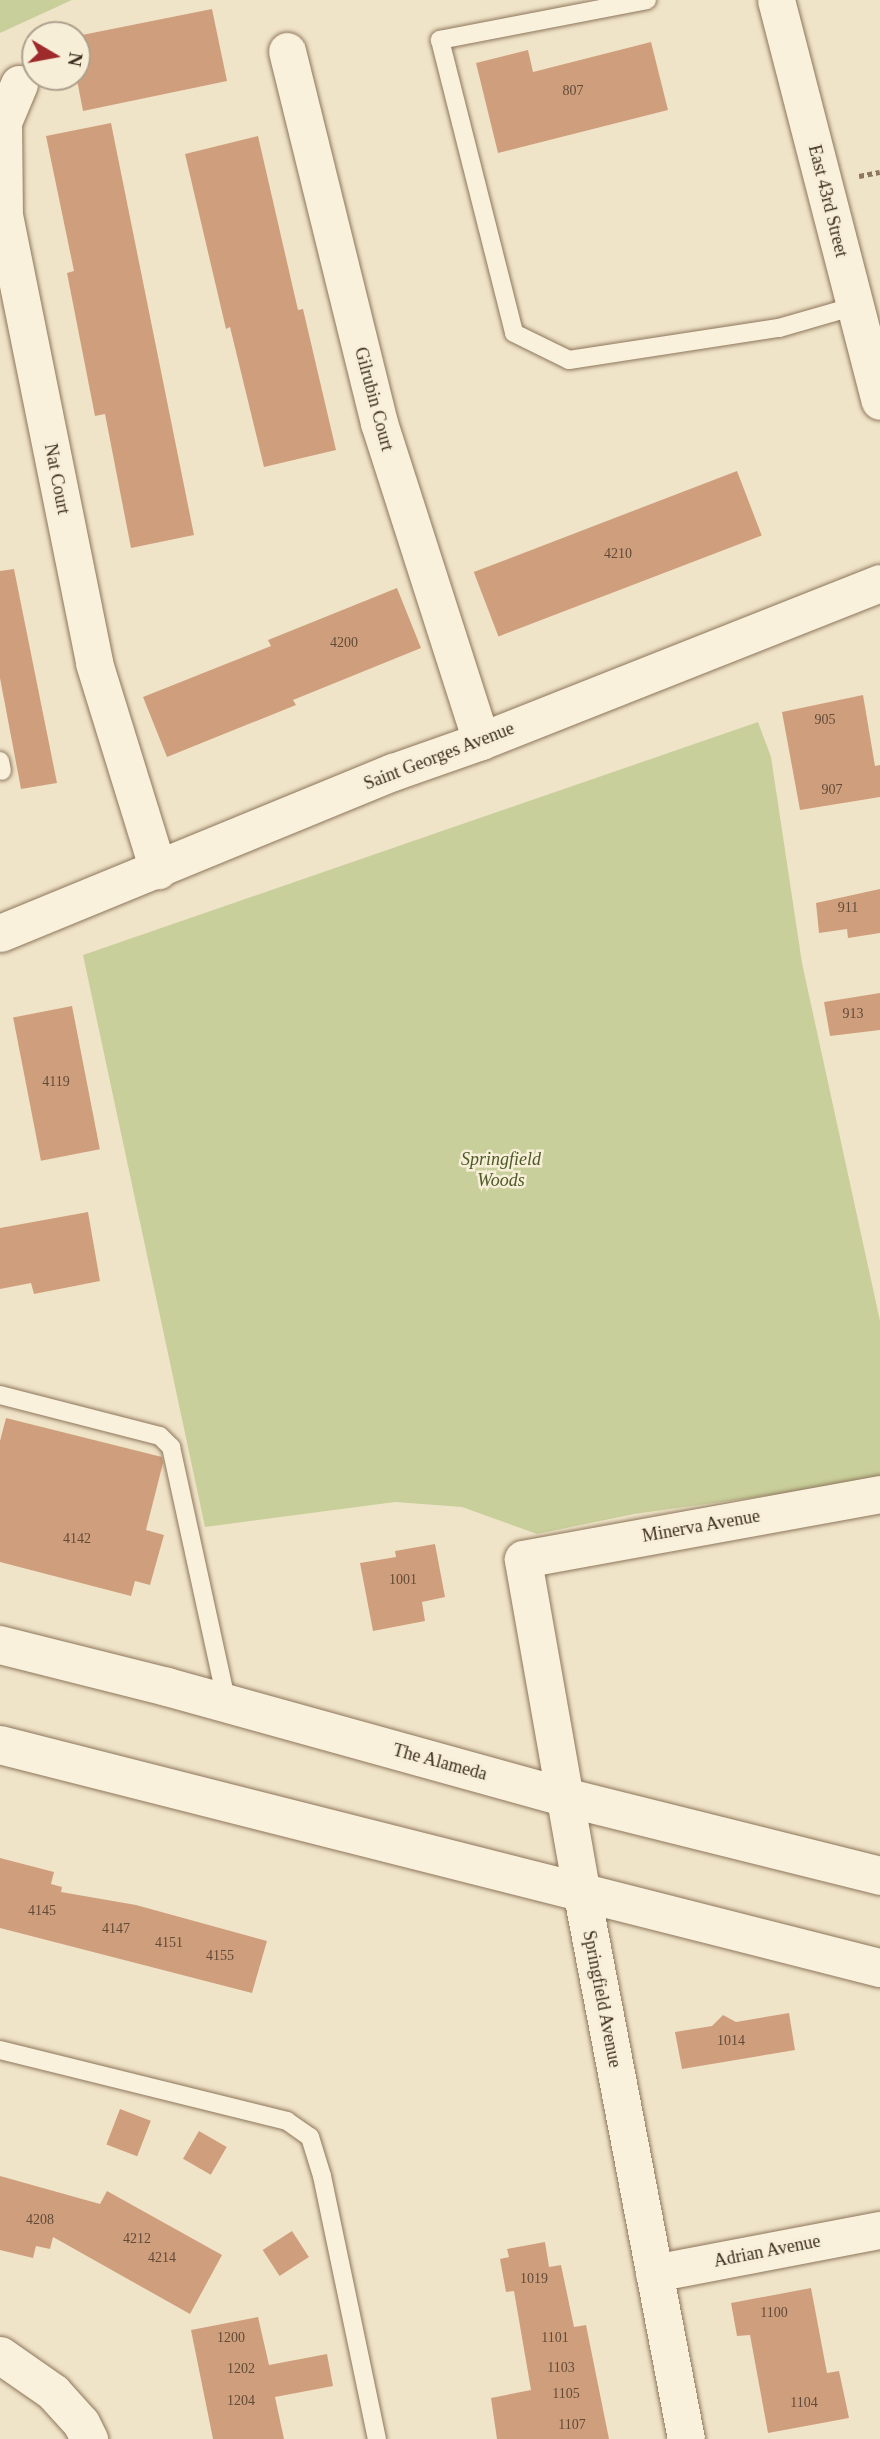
<!DOCTYPE html>
<style>
body{margin:0}
#map{position:relative;width:880px;height:2439px;overflow:hidden;background:#f0e4c8;font-family:Georgia,serif}
div>[style]{position:absolute}
[style*='--x']{left:calc(var(--x)*1px);top:calc(var(--y)*1px);width:calc(var(--w)*1px);rotate:calc(var(--a)*1deg)}
.green>*{inset:0;background:#c9cf9b}
.building>*{inset:0;background:#cf9f7d;transform-origin:0 0}
.path>*{height:4.5px;margin-top:-2.25px;transform-origin:0;background:repeating-linear-gradient(90deg,#8d765c 0 5px,transparent 0 8.5px)}
.roads{filter:drop-shadow(0 0 2px #8d765c) drop-shadow(0 0 2px #8d765c)}
.service>*{height:18px;margin:-9px;padding:0 9px;transform-origin:9px;border-radius:9px;background:#faf1dc}
.minor>*{height:37px;margin:-18.5px;padding:0 18.5px;transform-origin:18.5px;border-radius:18.5px;background:#faf1dc}
.secondary>*{height:38px;margin:-19px;padding:0 19px;transform-origin:19px;border-radius:19px;background:#faf1dc}
span{translate:-50% -50%;white-space:nowrap;text-align:center;line-height:1.15;-webkit-text-stroke:5px #f7eed8;paint-order:stroke}
.number-label{font-size:14px;color:#624a37}
.number-label span{-webkit-text-stroke-width:0}
.street-label{font-size:18px;color:#3d2e20}
.park-label{font-size:18px;color:#4d5a26;font-style:italic}
.north{position:absolute;left:21px;top:21px;width:70px;height:70px;box-sizing:border-box;background:#f7eed8;border:2px solid #ada18e;border-radius:50%;rotate:100deg;font-size:19px;font-weight:700;line-height:28px;text-align:center;color:#3d2e20}
.north::after{content:'';display:block;margin:auto;width:24px;height:32px;background:#9e2a2b;clip-path:polygon(50% 0,100% 100%,50% 72%,0 100%)}
</style>
<div id="map">
<div class="green">
<div style="clip-path:polygon(0 0,72px 0,0 33px)"></div>
<div style="clip-path:polygon(758px 722px,771px 757px,802px 963px,880px 1321px,880px 1480px,634px 1514px,537px 1534px,462px 1507px,395px 1502px,205px 1527px,83px 955px)"></div>
</div>
<div class="building">
<div style="clip-path:polygon(212px 9px,227px 81px,83px 111px,77px 80px,77px 36px)"></div>
<div style="clip-path:polygon(651px 42px,668px 110px,498px 153px,476px 63px,528px 50px,533px 72px)"></div>
<div style="clip-path:polygon(111px 123px,194px 535px,131px 548px,105px 414px,95px 416px,67px 273px,74px 271px,46px 136px)"></div>
<div style="clip-path:polygon(258px 136px,298px 310px,303px 309px,336px 450px,264px 467px,230px 327px,226px 329px,185px 154px)"></div>
<div style="left:737px;top:471px;width:69px;height:282px;rotate:69deg"></div>
<div style="clip-path:polygon(14px 569px,57px 783px,21px 789px,0 678px,0 571px)"></div>
<div style="clip-path:polygon(397px 588px,421px 648px,293px 700px,296px 705px,167px 757px,143px 697px,271px 646px,268px 640px)"></div>
<div style="clip-path:polygon(863px 695px,875px 766px,880px 765px,880px 797px,800px 810px,782px 712px)"></div>
<div style="clip-path:polygon(880px 889px,880px 933px,848px 938px,847px 929px,819px 933px,816px 903px)"></div>
<div style="clip-path:polygon(880px 993px,880px 1030px,830px 1036px,824px 1002px)"></div>
<div style="left:72px;top:1006px;width:146px;height:60px;rotate:79deg"></div>
<div style="clip-path:polygon(88px 1212px,100px 1281px,34px 1294px,31px 1283px,0 1289px,0 1228px)"></div>
<div style="clip-path:polygon(6px 1418px,162px 1457px,163px 1463px,146px 1530px,164px 1535px,150px 1585px,135px 1581px,131px 1596px,0 1562px,0 1441px)"></div>
<div style="clip-path:polygon(435px 1544px,445px 1597px,422px 1602px,425px 1621px,373px 1631px,360px 1563px,396px 1557px,395px 1551px)"></div>
<div style="clip-path:polygon(0 1858px,54px 1872px,51px 1884px,62px 1887px,61px 1892px,136px 1905px,267px 1941px,252px 1993px,0 1928px)"></div>
<div style="clip-path:polygon(789px 2013px,795px 2050px,682px 2069px,675px 2032px,712px 2026px,723px 2015px,736px 2022px)"></div>
<div style="left:120px;top:2109px;width:33px;height:38px;rotate:21deg"></div>
<div style="left:199px;top:2131px;width:32px;height:32px;rotate:30deg"></div>
<div style="clip-path:polygon(0 2176px,100px 2204px,107px 2191px,222px 2255px,190px 2314px,53px 2237px,50px 2249px,36px 2246px,33px 2258px,0 2250px)"></div>
<div style="left:292px;top:2231px;width:31px;height:35px;rotate:57deg"></div>
<div style="clip-path:polygon(545px 2242px,549px 2267px,561px 2265px,574px 2327px,586px 2325px,609px 2439px,497px 2439px,491px 2398px,531px 2390px,514px 2291px,506px 2292px,500px 2259px,509px 2257px,507px 2249px)"></div>
<div style="clip-path:polygon(811px 2288px,827px 2373px,839px 2371px,849px 2418px,768px 2433px,750px 2335px,737px 2336px,731px 2303px)"></div>
<div style="clip-path:polygon(258px 2317px,269px 2365px,327px 2354px,333px 2386px,275px 2397px,284px 2439px,213px 2439px,191px 2330px)"></div>
</div>
<div class="path">
<div style="--x:859;--y:176;--w:21;--a:-11"></div>
</div>
<div class="roads">
<div class="service">
<div style="--x:647;--y:0;--w:211;--a:169.1"></div>
<div style="--x:440;--y:40;--w:302;--a:75.8"></div>
<div style="--x:514;--y:333;--w:61;--a:26.1"></div>
<div style="--x:569;--y:360;--w:212;--a:-8.7"></div>
<div style="--x:779;--y:328;--w:79;--a:-16.1"></div>
<div style="--x:0;--y:761;--w:10;--a:79"></div>
<div style="--x:0;--y:1395;--w:165;--a:14.4"></div>
<div style="--x:160;--y:1436;--w:16;--a:45"></div>
<div style="--x:171;--y:1447;--w:262;--a:77.7"></div>
<div style="--x:0;--y:2050;--w:296;--a:13.9"></div>
<div style="--x:287;--y:2121;--w:28;--a:35"></div>
<div style="--x:310;--y:2137;--w:41;--a:72.9"></div>
<div style="--x:322;--y:2176;--w:269;--a:78.2"></div>
</div>
<div class="minor">
<div style="--x:776;--y:0;--w:414;--a:75.5"></div>
<div style="--x:287;--y:51;--w:383;--a:76.1"></div>
<div style="--x:379;--y:423;--w:334;--a:72.2"></div>
<div style="--x:19;--y:84;--w:41;--a:112.8"></div>
<div style="--x:3;--y:122;--w:93;--a:89.4"></div>
<div style="--x:4;--y:215;--w:457;--a:78.6"></div>
<div style="--x:94;--y:663;--w:217;--a:72.8"></div>
<div style="--x:0;--y:933;--w:425;--a:-22.3"></div>
<div style="--x:393;--y:772;--w:93;--a:-19.4"></div>
<div style="--x:481;--y:741;--w:429;--a:-21.6"></div>
<div style="--x:654;--y:2273;--w:230;--a:-10.8"></div>
<div style="--x:0;--y:2355;--w:65;--a:34.9"></div>
<div style="--x:53;--y:2392;--w:42;--a:47.9"></div>
<div style="--x:81;--y:2423;--w:18;--a:63"></div>
<div style="--x:686;--y:2439;--w:554;--a:-100.82"></div>
<div style="--x:582;--y:1895;--w:341;--a:-100"></div>
<div style="--x:523;--y:1559;--w:363;--a:-10.3"></div>
</div>
<div class="secondary">
<div style="--x:0;--y:1645;--w:172;--a:14.1"></div>
<div style="--x:167;--y:1687;--w:412;--a:15.5"></div>
<div style="--x:564;--y:1797;--w:326;--a:14"></div>
<div style="--x:0;--y:1745;--w:908;--a:14.22"></div>
</div>
</div>
<div class="number-label">
<span style="left:573px;top:91px">807</span>
<span style="left:618px;top:554px">4210</span>
<span style="left:344px;top:643px">4200</span>
<span style="left:825px;top:720px">905</span>
<span style="left:832px;top:790px">907</span>
<span style="left:848px;top:908px">911</span>
<span style="left:853px;top:1014px">913</span>
<span style="left:56px;top:1082px">4119</span>
<span style="left:77px;top:1539px">4142</span>
<span style="left:403px;top:1580px">1001</span>
<span style="left:42px;top:1911px">4145</span>
<span style="left:116px;top:1929px">4147</span>
<span style="left:169px;top:1943px">4151</span>
<span style="left:220px;top:1956px">4155</span>
<span style="left:731px;top:2041px">1014</span>
<span style="left:40px;top:2220px">4208</span>
<span style="left:137px;top:2239px">4212</span>
<span style="left:162px;top:2258px">4214</span>
<span style="left:534px;top:2279px">1019</span>
<span style="left:774px;top:2313px">1100</span>
<span style="left:231px;top:2338px">1200</span>
<span style="left:555px;top:2338px">1101</span>
<span style="left:561px;top:2368px">1103</span>
<span style="left:241px;top:2369px">1202</span>
<span style="left:566px;top:2394px">1105</span>
<span style="left:241px;top:2401px">1204</span>
<span style="left:804px;top:2403px">1104</span>
<span style="left:572px;top:2425px">1107</span>
</div>
<div class="street-label">
<span style="left:828px;top:201px;rotate:76deg">East 43rd Street</span>
<span style="left:374px;top:399px;rotate:75deg">Gilrubin Court</span>
<span style="left:57px;top:479px;rotate:79deg">Nat Court</span>
<span style="left:439px;top:756px;rotate:-21deg">Saint Georges Avenue</span>
<span style="left:701px;top:1526px;rotate:-10deg">Minerva Avenue</span>
<span style="left:440px;top:1762px;rotate:15deg">The Alameda</span>
<span style="left:602px;top:1999px;rotate:79deg">Springfield Avenue</span>
<span style="left:767px;top:2251px;rotate:-11deg">Adrian Avenue</span>
</div>
<div class="park-label">
<span style="left:501px;top:1170px">Springfield<br>Woods</span>
</div>
<div class="north">N</div>
</div>
